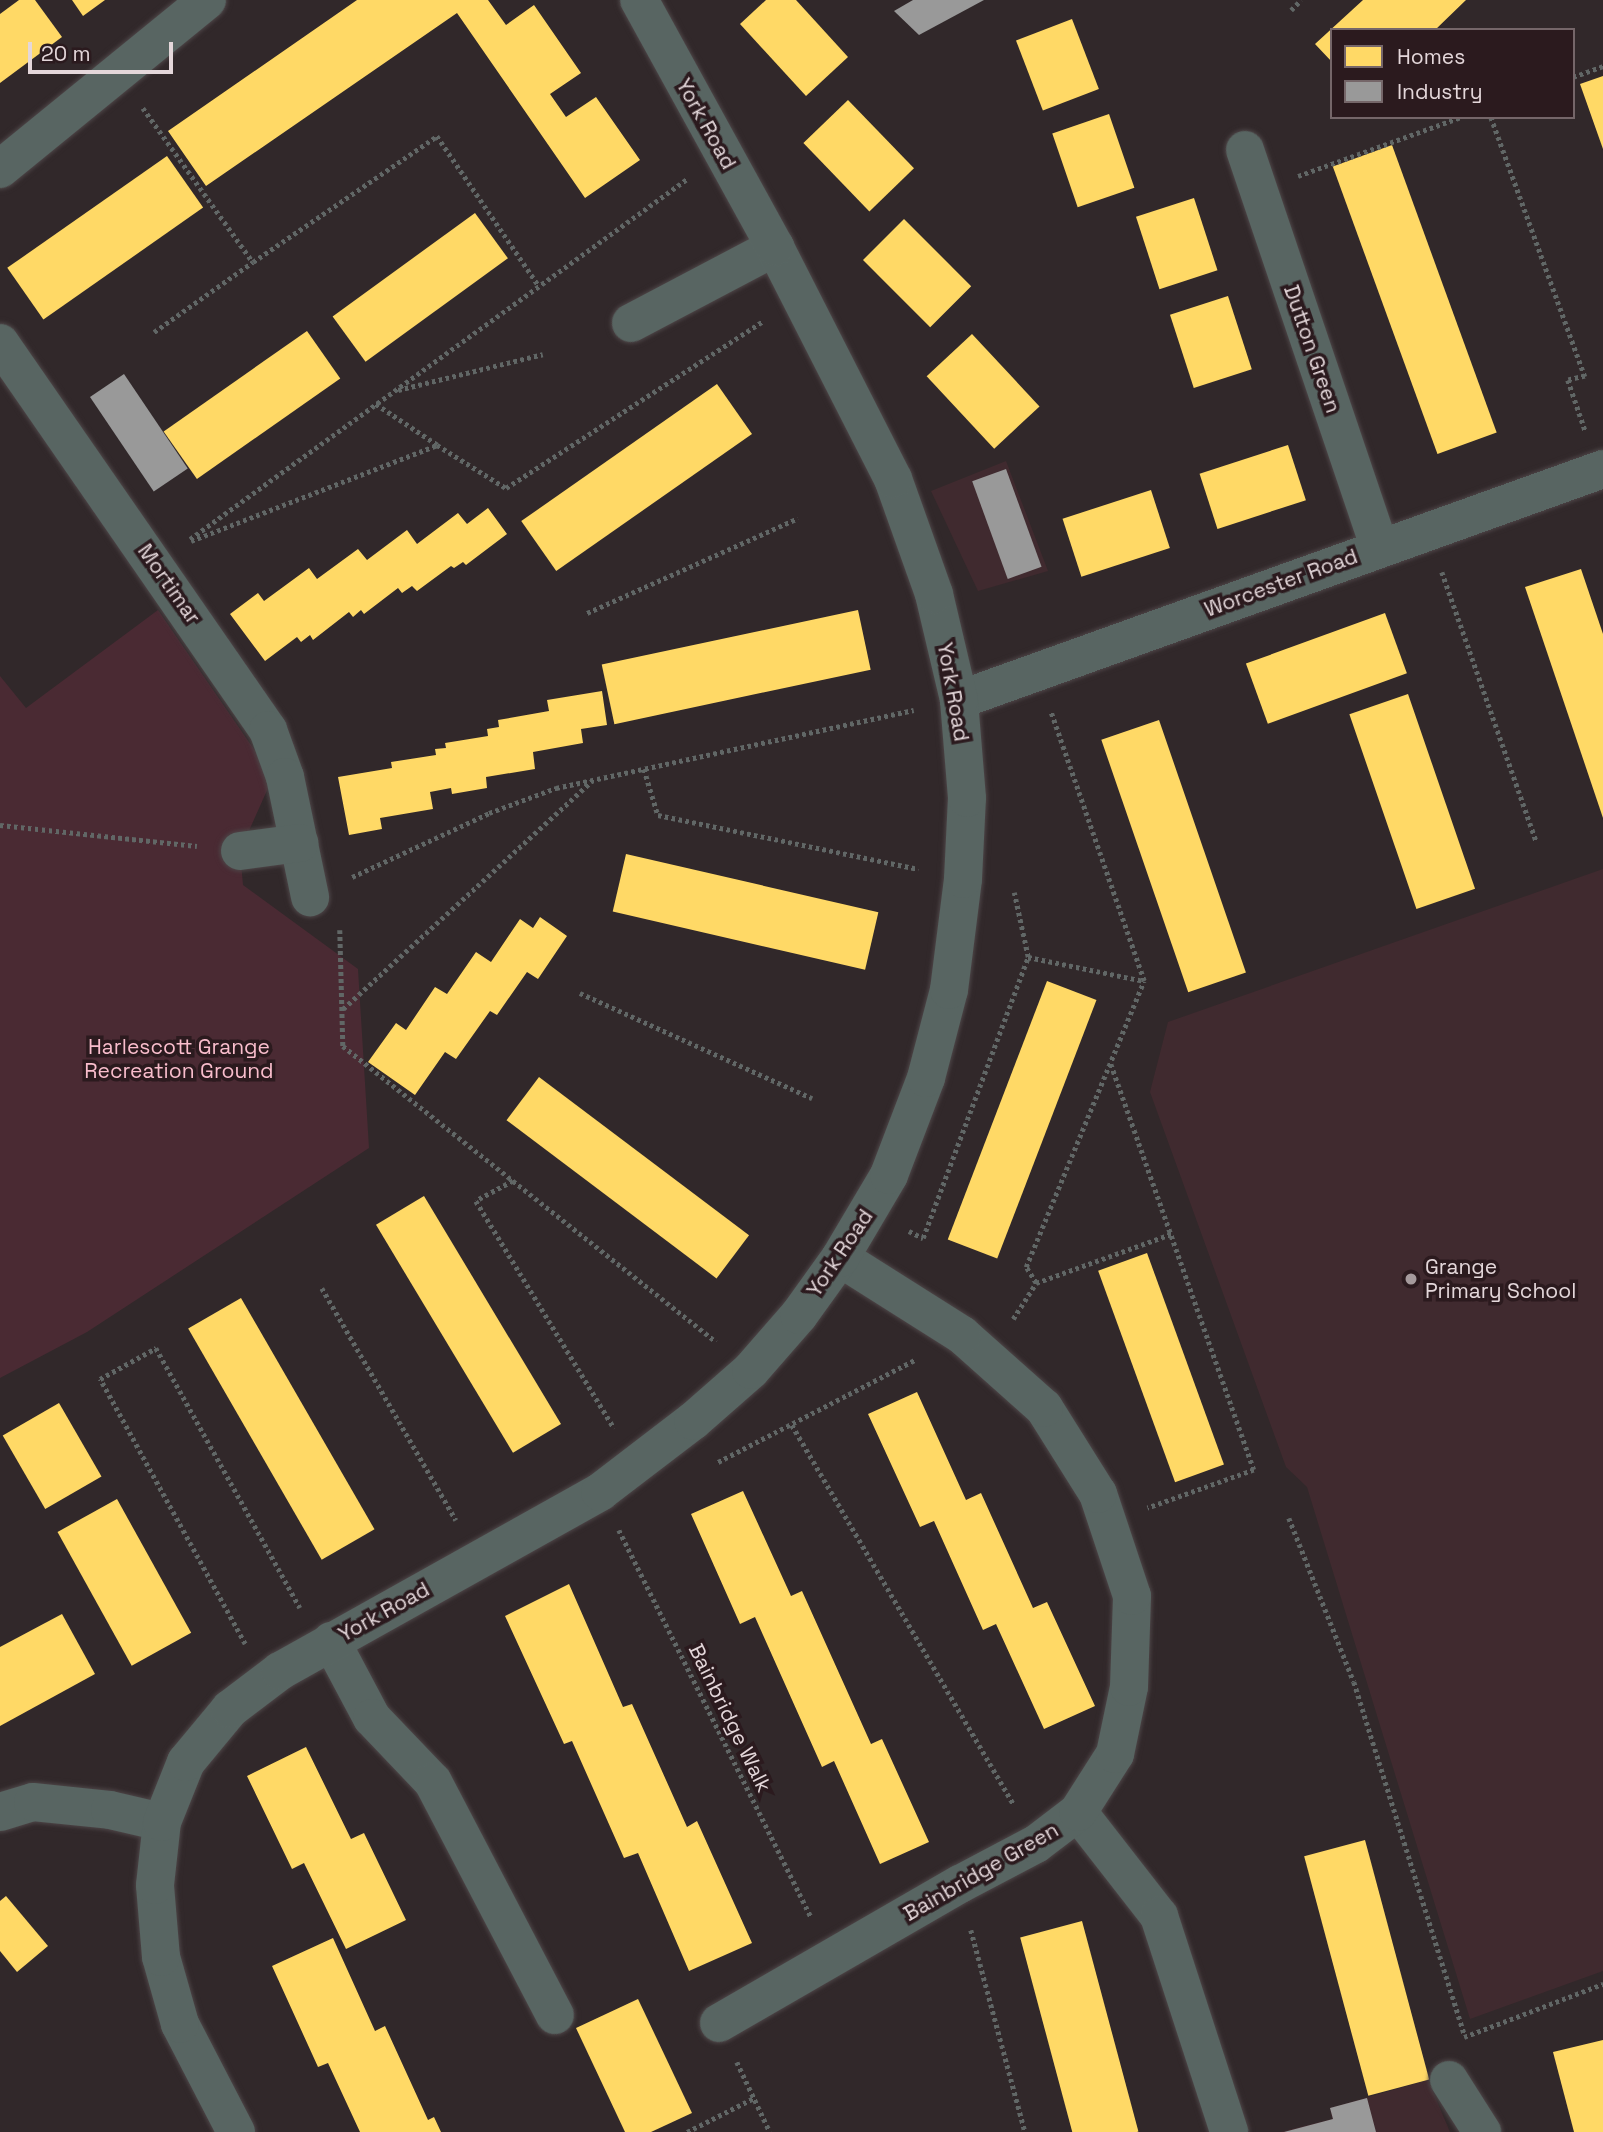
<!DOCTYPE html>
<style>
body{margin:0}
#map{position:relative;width:1603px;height:2132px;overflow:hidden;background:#31282a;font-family:"Space Grotesk",sans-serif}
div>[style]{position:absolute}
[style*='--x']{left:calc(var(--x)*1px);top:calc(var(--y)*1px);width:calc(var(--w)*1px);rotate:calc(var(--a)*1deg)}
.built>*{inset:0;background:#402a2f}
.green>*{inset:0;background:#4a2a33}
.homes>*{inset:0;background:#ffd966;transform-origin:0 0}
.industry>*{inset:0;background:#999;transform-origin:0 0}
.path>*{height:4.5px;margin-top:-2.25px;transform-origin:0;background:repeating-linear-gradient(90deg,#616766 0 3.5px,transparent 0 7px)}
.roads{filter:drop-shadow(0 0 2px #4d4547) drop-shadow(0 0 2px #4d4547)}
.minor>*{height:38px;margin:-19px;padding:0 19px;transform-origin:19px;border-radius:19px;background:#586562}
.dots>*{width:19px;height:19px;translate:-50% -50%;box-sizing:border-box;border:4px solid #2b1a1e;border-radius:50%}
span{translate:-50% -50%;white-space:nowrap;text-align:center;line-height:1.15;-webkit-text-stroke:7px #2b1a1e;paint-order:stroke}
.street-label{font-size:21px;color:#e4d7da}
.park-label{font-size:21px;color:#f9bdcc}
.poi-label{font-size:21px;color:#e4d7da}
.left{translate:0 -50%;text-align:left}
.legend{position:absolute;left:1330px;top:28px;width:245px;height:91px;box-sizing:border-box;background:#2b1a1e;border:2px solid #756669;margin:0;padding:9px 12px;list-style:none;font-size:21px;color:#e4d7da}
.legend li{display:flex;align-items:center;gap:14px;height:35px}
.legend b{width:35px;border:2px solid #756669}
.scale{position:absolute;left:28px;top:42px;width:145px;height:32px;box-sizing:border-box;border:4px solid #e4d7da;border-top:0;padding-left:9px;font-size:21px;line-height:24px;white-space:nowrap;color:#e4d7da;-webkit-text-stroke:5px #2b1a1e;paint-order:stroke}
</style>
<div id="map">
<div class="built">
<div style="clip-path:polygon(1006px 461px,1048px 571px,978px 591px,931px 491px)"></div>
<div style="clip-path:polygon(1603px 869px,1603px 1971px,1470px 2019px,1307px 1487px,1286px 1467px,1150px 1092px,1168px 1022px)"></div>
<div style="clip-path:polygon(1428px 2080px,1450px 2132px,1280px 2132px,1332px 2119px,1330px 2108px)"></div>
</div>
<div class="green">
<div style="clip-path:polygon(158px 610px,273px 777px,240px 851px,243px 885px,358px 969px,369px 1148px,87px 1332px,0 1378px,0 676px,26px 708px)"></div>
</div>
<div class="homes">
<div style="clip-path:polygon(19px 0,35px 0,62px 37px,0 83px,0 14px)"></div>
<div style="clip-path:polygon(72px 0,105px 0,83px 16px)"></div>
<div style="clip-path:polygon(357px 0,488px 0,506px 25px,534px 5px,581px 73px,550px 94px,566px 117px,596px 97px,640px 160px,585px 198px,457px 13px,206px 186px,168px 131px)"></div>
<div style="clip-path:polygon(766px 0,796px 0,848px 57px,806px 96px,740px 24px)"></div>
<div style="clip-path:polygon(1363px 0,1466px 0,1435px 30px,1332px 30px,1332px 62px,1315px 44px)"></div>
<div style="left:1072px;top:19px;width:75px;height:60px;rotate:69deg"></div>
<div style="clip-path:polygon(1603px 76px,1603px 149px,1580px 84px)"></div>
<div style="left:848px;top:100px;width:95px;height:62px;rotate:46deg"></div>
<div style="left:1109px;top:114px;width:78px;height:60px;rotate:71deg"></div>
<div style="left:1392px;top:145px;width:306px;height:63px;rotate:70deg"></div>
<div style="left:167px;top:156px;width:63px;height:195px;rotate:55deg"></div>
<div style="left:1194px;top:198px;width:76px;height:61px;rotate:72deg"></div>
<div style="left:475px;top:213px;width:56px;height:176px;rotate:54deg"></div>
<div style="left:904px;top:219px;width:95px;height:58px;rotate:45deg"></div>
<div style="left:1228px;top:296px;width:77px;height:61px;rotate:72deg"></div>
<div style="left:307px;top:331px;width:58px;height:175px;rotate:55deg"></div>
<div style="left:972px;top:334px;width:99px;height:62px;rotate:47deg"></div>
<div style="left:717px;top:384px;width:61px;height:239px;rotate:55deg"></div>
<div style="left:1288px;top:445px;width:58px;height:93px;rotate:72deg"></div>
<div style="left:1151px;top:490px;width:61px;height:93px;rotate:72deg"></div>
<div style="clip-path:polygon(488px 508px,507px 534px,466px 565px,463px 562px,454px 568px,451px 566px,417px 591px,412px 586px,402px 593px,398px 588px,364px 614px,361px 610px,353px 617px,349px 612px,313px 640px,310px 635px,301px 642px,297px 637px,265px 661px,230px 614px,258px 593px,264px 601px,309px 568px,317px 579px,358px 549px,367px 560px,407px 530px,417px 544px,458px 513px,467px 524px)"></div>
<div style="clip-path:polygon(1581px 569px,1603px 634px,1603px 818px,1525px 587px)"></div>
<div style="left:858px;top:610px;width:61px;height:262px;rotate:78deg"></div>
<div style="left:1385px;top:613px;width:64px;height:148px;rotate:70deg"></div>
<div style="clip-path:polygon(602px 691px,607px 725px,581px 729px,583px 743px,533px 752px,535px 769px,486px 777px,487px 788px,452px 794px,451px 788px,430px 792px,433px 809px,380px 818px,382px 829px,349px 835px,338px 777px,392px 768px,391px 762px,436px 755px,435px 749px,446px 748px,445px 743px,488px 736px,487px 729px,499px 727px,498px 720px,549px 711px,547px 700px)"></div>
<div style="left:1408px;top:694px;width:206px;height:62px;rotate:71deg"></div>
<div style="left:1159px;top:720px;width:267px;height:61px;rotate:71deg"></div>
<div style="left:626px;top:854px;width:259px;height:59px;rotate:13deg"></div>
<div style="clip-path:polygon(540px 917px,567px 936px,538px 979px,527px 972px,497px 1015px,490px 1011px,456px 1059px,445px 1052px,415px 1095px,368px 1062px,396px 1023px,406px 1030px,435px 987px,447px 994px,476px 952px,491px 962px,520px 919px,533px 928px)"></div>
<div style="left:1047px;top:981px;width:53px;height:277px;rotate:21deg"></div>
<div style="left:539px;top:1077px;width:263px;height:54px;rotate:37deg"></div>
<div style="left:424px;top:1196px;width:266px;height:56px;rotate:59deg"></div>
<div style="left:1147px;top:1253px;width:225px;height:52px;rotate:70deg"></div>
<div style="left:241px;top:1298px;width:267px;height:61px;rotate:60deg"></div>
<div style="clip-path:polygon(917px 1392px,966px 1500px,981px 1493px,1033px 1608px,1047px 1602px,1095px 1706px,1044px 1729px,996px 1624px,983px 1630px,934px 1521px,920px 1527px,868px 1414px)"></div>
<div style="left:59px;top:1403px;width:85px;height:65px;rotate:60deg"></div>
<div style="clip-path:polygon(743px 1491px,791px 1596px,802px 1591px,871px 1744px,882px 1739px,929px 1842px,880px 1864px,834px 1761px,822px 1767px,755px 1617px,740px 1624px,691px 1514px)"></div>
<div style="left:117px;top:1499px;width:153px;height:68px;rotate:61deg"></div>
<div style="clip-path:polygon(569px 1584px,623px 1707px,632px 1704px,687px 1827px,697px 1821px,752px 1943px,689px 1971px,638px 1853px,624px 1858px,572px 1741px,564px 1744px,505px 1616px)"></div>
<div style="clip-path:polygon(62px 1614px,95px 1674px,0 1726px,0 1647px)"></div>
<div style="clip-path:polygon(306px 1747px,351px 1839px,364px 1833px,406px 1920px,346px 1949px,304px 1863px,292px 1869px,247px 1776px)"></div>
<div style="left:1365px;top:1840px;width:248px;height:63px;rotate:75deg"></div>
<div style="clip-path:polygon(6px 1896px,48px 1946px,17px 1972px,0 1951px,0 1901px)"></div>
<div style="left:1082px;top:1921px;width:218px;height:64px;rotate:75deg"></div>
<div style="clip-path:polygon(333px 1938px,375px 2031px,385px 2026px,428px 2120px,434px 2117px,441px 2132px,360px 2132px,328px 2063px,318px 2067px,272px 1966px)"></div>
<div style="clip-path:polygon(638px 1999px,692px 2113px,651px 2132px,625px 2132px,576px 2028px)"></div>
<div style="clip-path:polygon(1603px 2040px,1603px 2132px,1574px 2132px,1553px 2052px)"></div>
</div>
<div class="industry">
<div style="clip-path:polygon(913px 0,984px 0,919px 35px,894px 11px)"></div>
<div style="left:124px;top:374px;width:114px;height:41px;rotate:56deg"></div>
<div style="left:1006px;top:469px;width:104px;height:36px;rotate:70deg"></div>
<div style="clip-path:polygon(1367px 2098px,1376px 2132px,1284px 2132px,1333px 2119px,1330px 2108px)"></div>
</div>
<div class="path">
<div style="--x:1291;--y:10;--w:14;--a:-45"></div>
<div style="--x:1573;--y:77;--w:32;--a:-20"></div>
<div style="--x:143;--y:108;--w:189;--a:54.5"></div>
<div style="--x:253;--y:262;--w:223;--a:-34.4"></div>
<div style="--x:437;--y:136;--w:181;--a:55.8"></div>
<div style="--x:1491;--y:117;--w:276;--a:70.1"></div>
<div style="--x:1585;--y:376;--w:17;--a:167"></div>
<div style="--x:1568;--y:380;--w:53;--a:71.2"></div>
<div style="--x:1298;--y:176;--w:173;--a:-19.9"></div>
<div style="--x:154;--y:332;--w:121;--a:-35.3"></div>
<div style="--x:398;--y:390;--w:149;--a:-13.9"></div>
<div style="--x:437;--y:445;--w:81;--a:31.9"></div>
<div style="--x:506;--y:488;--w:306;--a:-33"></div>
<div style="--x:190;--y:539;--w:614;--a:-35.92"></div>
<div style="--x:191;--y:541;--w:264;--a:-21.3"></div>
<div style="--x:437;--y:445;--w:74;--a:-146.5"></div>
<div style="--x:1442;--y:572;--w:285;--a:70.7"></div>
<div style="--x:587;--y:613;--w:231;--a:-24.2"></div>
<div style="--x:644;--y:769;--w:48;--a:73.1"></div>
<div style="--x:658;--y:815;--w:266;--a:11.7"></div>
<div style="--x:0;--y:825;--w:198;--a:6.1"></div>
<div style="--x:352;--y:877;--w:151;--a:-25"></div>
<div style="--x:489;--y:813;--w:72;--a:-20.5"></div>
<div style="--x:556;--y:788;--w:366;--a:-12.3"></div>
<div style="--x:340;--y:930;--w:116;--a:88.5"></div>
<div style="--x:343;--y:1046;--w:476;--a:38.4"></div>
<div style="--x:1028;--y:957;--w:118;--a:11.7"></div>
<div style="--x:580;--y:993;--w:255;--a:24.4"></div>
<div style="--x:343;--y:1009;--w:338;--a:-42.5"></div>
<div style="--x:1111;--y:1064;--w:430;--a:70.6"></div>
<div style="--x:1254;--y:1470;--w:113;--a:160.3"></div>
<div style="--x:513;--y:1181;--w:42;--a:151.6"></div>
<div style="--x:476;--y:1201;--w:266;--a:58.7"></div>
<div style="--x:909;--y:1231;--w:16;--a:27"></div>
<div style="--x:923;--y:1238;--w:300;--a:-69.5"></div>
<div style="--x:1028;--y:957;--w:66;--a:-102.2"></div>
<div style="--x:1036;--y:1283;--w:144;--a:-19.9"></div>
<div style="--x:322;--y:1288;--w:268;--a:60"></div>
<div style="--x:1013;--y:1319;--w:43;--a:-57.4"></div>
<div style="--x:1036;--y:1283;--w:19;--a:-122"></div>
<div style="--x:1026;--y:1267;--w:309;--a:-67.6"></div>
<div style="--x:1144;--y:981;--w:285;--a:-109.1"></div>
<div style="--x:792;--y:1425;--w:440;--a:59.7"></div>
<div style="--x:718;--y:1462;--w:222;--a:-27.4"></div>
<div style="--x:1289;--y:1518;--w:176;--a:68.4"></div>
<div style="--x:1354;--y:1682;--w:371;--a:72.6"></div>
<div style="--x:619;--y:1530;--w:432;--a:63.6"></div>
<div style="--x:245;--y:1644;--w:302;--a:-118.7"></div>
<div style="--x:100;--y:1379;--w:64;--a:-29"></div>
<div style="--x:156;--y:1348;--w:297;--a:61"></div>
<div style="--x:971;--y:1930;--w:209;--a:75"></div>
<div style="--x:1464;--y:2037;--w:149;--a:-20.9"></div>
<div style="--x:737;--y:2062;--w:77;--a:64.8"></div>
<div style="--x:687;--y:2132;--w:75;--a:-26.9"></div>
</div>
<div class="roads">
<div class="minor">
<div style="--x:1245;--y:150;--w:420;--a:71.3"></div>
<div style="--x:0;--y:169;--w:267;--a:-39.2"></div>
<div style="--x:631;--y:323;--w:163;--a:-27.8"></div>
<div style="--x:0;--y:343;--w:471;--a:55.3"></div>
<div style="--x:268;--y:730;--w:50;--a:70.1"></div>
<div style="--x:285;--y:777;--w:123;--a:78.2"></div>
<div style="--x:959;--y:700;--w:684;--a:-19.73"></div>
<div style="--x:240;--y:851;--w:60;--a:-7.7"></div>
<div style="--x:331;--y:1641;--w:87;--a:62"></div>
<div style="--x:372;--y:1718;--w:88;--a:46.4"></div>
<div style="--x:433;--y:1782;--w:263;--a:62.4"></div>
<div style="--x:0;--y:1812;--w:34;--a:-17"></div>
<div style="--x:33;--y:1802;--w:77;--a:5.9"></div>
<div style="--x:110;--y:1810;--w:53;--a:13"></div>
<div style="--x:1078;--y:1812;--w:132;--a:52.1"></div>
<div style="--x:1159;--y:1916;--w:227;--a:72"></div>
<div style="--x:719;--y:2023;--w:278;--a:-30"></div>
<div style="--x:960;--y:1884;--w:86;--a:-27.8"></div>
<div style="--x:1036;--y:1844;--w:53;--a:-37.3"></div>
<div style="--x:1078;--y:1812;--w:69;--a:-57.5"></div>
<div style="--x:1115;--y:1754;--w:68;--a:-78.2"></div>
<div style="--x:1129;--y:1687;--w:91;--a:-88.1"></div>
<div style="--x:1132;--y:1596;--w:108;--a:-108.4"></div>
<div style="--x:1098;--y:1494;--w:102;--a:-122.1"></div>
<div style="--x:1044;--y:1408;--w:110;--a:-138.3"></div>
<div style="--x:962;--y:1335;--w:144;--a:-147.7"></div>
<div style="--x:1449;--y:2080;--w:62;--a:57.6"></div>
<div style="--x:236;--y:2132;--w:122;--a:-117.4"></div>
<div style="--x:180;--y:2024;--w:70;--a:-105.8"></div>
<div style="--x:161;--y:1957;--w:72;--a:-94.8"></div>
<div style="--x:155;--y:1885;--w:63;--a:-83.7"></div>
<div style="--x:162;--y:1822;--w:65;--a:-68.2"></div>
<div style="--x:186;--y:1762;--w:69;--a:-50.3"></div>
<div style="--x:230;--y:1709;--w:63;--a:-37.2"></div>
<div style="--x:280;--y:1671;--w:367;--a:-29.2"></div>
<div style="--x:600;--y:1492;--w:117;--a:-37.4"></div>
<div style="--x:693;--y:1421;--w:77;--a:-41.3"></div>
<div style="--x:751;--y:1370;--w:73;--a:-48.9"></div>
<div style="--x:799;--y:1315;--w:70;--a:-54.3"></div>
<div style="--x:840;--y:1258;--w:96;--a:-59.4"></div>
<div style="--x:889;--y:1175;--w:104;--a:-69.1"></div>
<div style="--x:926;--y:1078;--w:91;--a:-75.4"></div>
<div style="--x:949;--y:990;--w:112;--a:-82.8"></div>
<div style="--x:963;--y:879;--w:81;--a:-87.2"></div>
<div style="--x:967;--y:798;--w:98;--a:-94.7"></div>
<div style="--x:959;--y:700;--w:109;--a:-103.3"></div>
<div style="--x:934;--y:594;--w:122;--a:-109.6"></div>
<div style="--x:893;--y:479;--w:260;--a:-117"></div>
<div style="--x:775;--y:247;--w:282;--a:-118.8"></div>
</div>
</div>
<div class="dots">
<div style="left:1411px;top:1279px;background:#a59a9c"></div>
</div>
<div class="street-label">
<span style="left:706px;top:124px;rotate:61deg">York Road</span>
<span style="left:1312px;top:349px;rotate:71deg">Dutton Green</span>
<span style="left:1281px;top:583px;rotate:-20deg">Worcester Road</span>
<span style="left:169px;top:584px;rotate:55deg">Mortimar</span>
<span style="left:953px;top:692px;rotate:80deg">York Road</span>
<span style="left:840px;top:1253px;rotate:-56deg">York Road</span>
<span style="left:384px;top:1612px;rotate:-29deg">York Road</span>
<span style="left:730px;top:1718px;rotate:64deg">Bainbridge Walk</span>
<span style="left:981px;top:1872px;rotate:-30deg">Bainbridge Green</span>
</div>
<div class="park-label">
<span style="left:179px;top:1059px">Harlescott Grange<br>Recreation Ground</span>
</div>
<div class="poi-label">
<span class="left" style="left:1425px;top:1279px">Grange<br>Primary School</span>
</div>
<ul class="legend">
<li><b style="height:19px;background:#ffd966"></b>Homes</li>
<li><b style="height:19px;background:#999"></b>Industry</li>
</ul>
<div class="scale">20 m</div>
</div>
